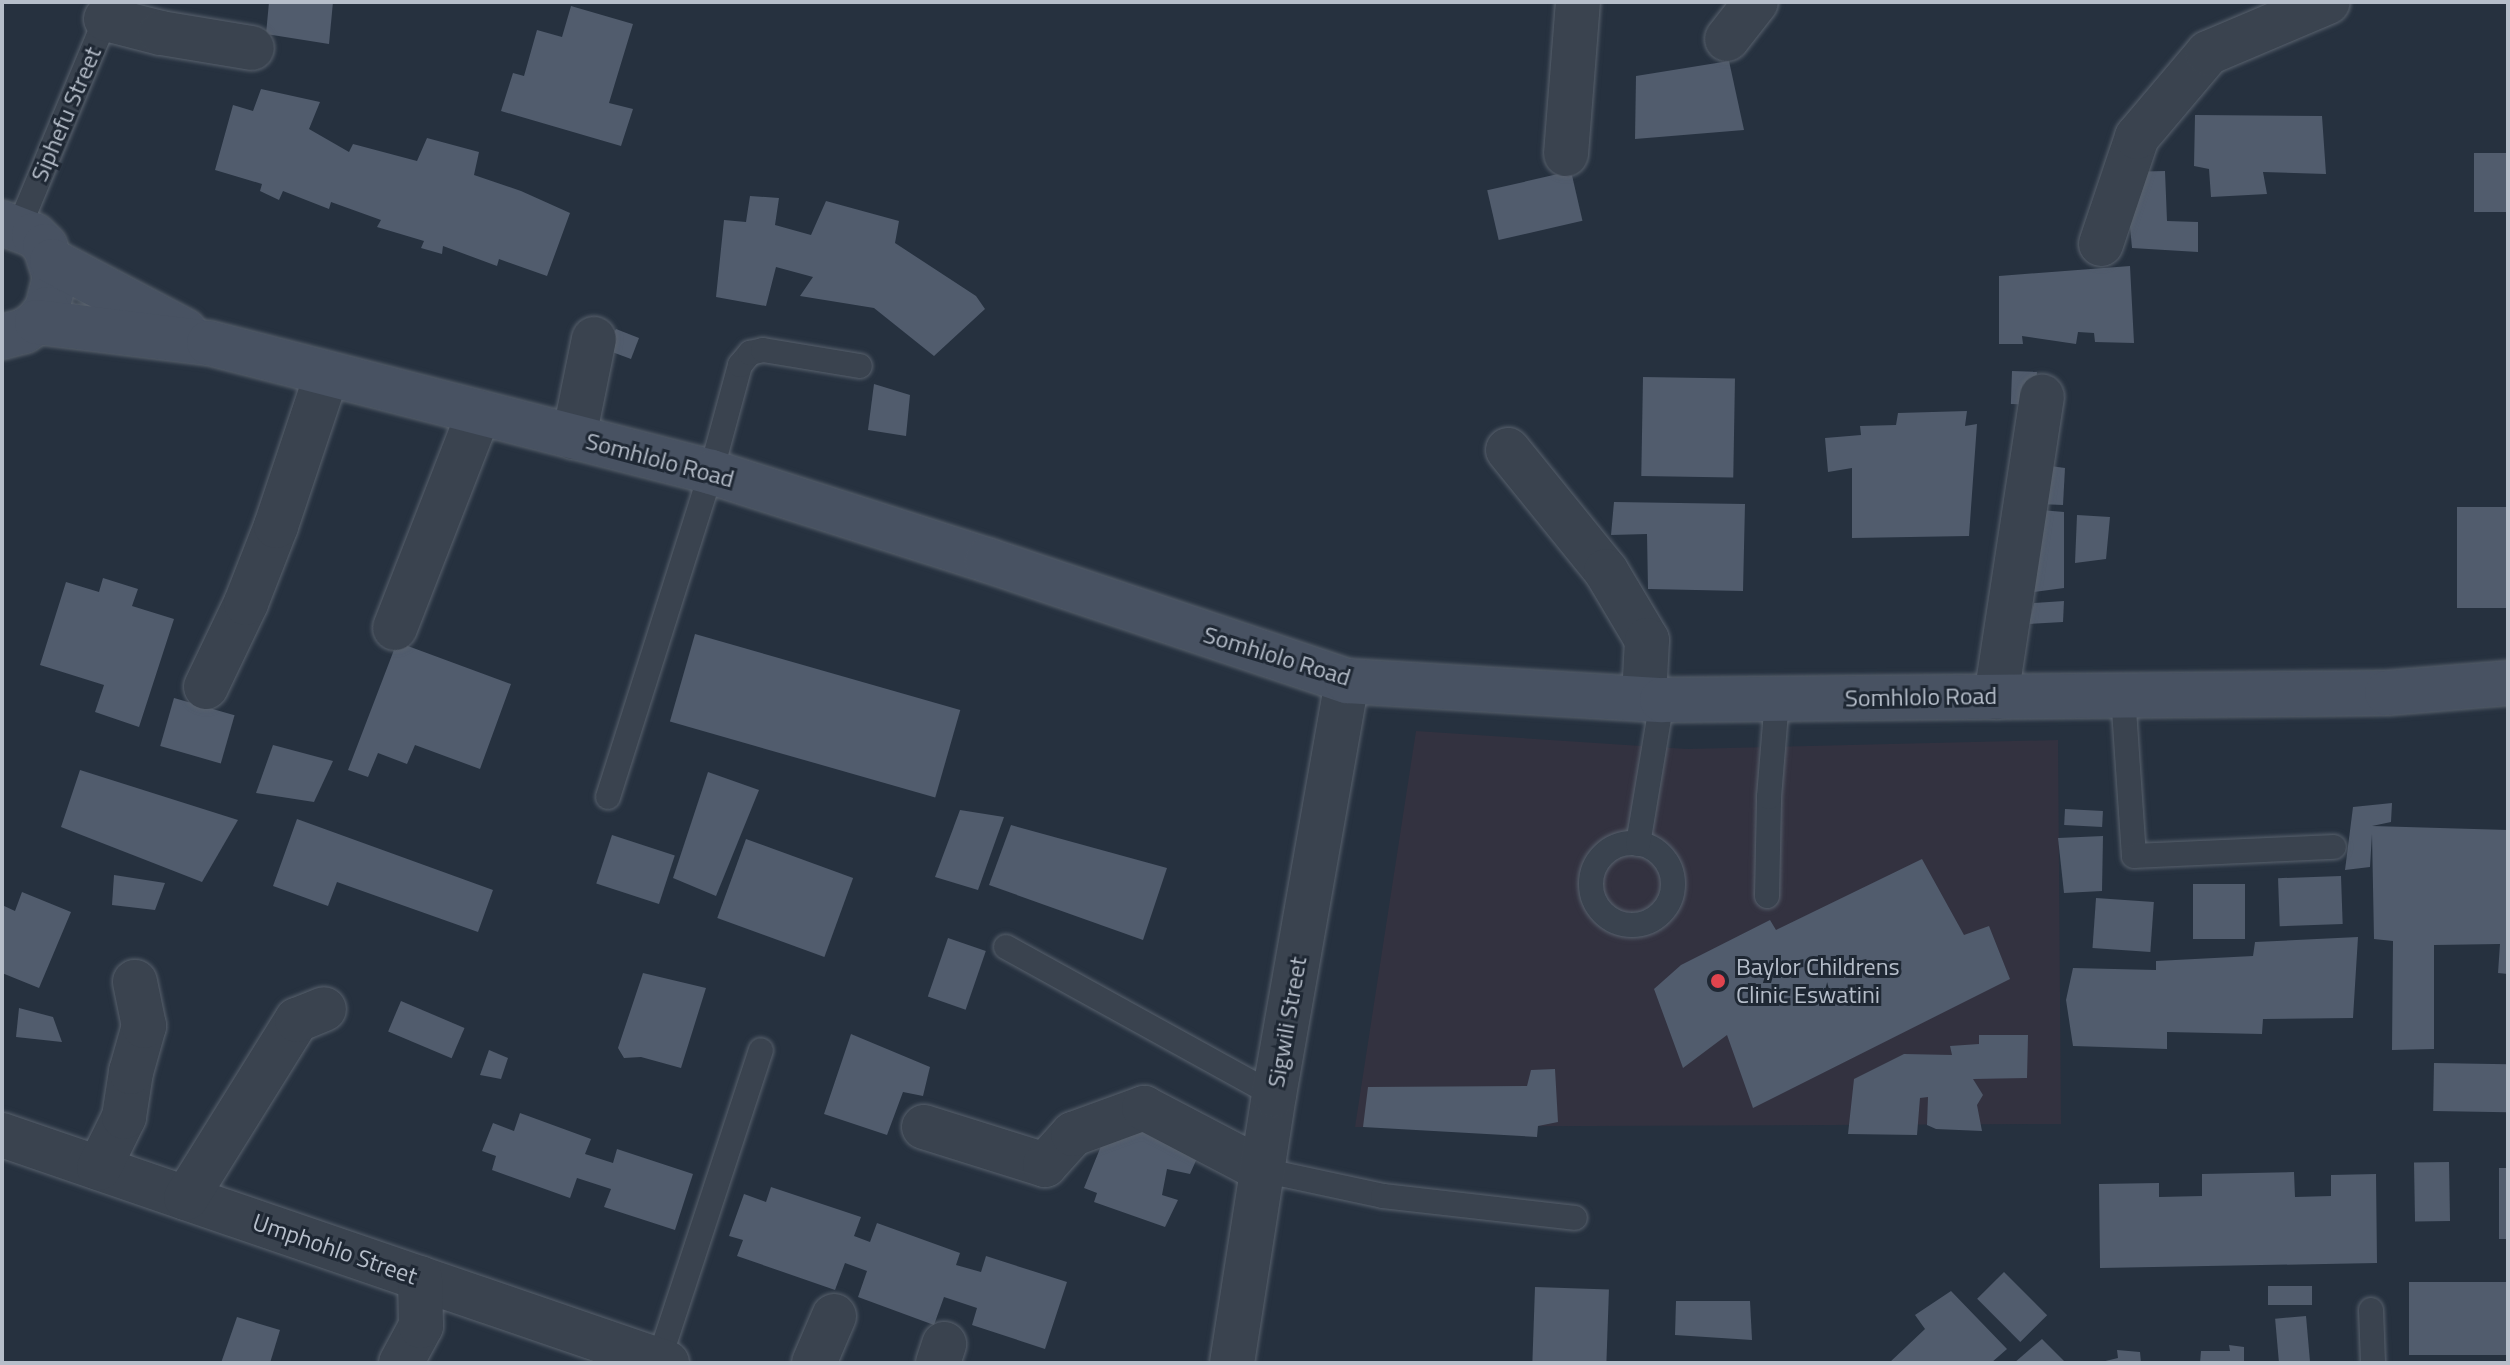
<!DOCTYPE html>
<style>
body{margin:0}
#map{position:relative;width:2510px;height:1365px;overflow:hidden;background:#26313f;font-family:"Titillium Web",sans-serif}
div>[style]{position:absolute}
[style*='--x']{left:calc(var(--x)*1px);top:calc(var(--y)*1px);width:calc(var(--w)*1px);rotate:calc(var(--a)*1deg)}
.medical>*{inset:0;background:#333240}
.building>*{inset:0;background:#515c6d;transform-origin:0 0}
.roads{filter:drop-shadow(0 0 2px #58616d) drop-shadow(0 0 2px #58616d)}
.service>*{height:24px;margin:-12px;padding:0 12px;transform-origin:12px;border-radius:12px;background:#3a434f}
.service>.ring{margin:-12px;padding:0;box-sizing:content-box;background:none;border:24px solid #3a434f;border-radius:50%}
.minor>*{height:44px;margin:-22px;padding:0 22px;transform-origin:22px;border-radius:22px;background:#3a434f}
.secondary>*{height:44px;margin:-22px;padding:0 22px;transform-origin:22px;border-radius:22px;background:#485262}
.dots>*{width:22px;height:22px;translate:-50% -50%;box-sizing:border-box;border:4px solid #1f2834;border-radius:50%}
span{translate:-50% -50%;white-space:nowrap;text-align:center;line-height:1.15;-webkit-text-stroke:6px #1f2834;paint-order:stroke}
.street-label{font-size:24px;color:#b6beca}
.poi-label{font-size:24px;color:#b6beca}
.left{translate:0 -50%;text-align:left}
.frame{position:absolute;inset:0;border:4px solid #b6beca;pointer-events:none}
</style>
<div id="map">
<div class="medical">
<div style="clip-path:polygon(1416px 731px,1687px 749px,2058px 740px,2061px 1124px,1355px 1127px)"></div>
</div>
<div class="building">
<div style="clip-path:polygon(269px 2px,333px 2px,329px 44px,266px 34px)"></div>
<div style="clip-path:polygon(571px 6px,633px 24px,609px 103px,633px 109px,621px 146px,501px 111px,513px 73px,524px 76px,537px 30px,562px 37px)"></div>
<div style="clip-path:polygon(1729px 61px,1744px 130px,1635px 139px,1636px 76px)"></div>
<div style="clip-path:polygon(261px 89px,320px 102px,309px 129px,349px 152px,353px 144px,417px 161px,427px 138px,479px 152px,474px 175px,521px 191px,570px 213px,547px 276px,499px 259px,497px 266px,443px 246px,442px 254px,421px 248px,424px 241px,377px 227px,381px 220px,331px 202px,329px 209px,283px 191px,279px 200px,260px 191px,262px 184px,215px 170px,233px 105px,253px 111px)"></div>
<div style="clip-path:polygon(2195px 115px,2322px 116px,2326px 174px,2263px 172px,2267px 194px,2211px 197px,2209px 169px,2194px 166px)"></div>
<div style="left:2474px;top:153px;width:34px;height:59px"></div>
<div style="left:1571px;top:171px;width:51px;height:86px;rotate:77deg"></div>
<div style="clip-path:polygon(2165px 171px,2167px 221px,2198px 222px,2198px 252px,2132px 248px,2125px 172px)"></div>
<div style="clip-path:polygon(750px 196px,779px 198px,775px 225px,811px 235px,826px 201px,899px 221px,895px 243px,976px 296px,985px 309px,934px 356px,874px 308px,800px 296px,813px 277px,776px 267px,766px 306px,716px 297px,724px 220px,746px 222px)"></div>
<div style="clip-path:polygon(2130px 266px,2134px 343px,2095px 342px,2094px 333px,2078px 332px,2076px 344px,2022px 336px,2023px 344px,1999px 344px,1999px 276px)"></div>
<div style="clip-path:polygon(616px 329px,639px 338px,631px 359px,604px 349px)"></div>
<div style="left:2012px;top:371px;width:25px;height:33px;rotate:2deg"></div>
<div style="left:1643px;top:377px;width:92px;height:99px;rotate:1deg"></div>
<div style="clip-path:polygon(874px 384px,910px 395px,906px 436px,868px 430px)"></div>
<div style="clip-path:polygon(1967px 411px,1965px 426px,1977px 424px,1969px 536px,1852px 538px,1852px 468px,1828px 472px,1825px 438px,1861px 435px,1860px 426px,1896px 425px,1898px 413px)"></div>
<div style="clip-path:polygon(2036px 464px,2065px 468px,2063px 505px,2039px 504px)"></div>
<div style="clip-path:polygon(1614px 502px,1745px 504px,1743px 591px,1648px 589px,1647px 534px,1611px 535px)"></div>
<div style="left:2457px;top:507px;width:51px;height:101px"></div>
<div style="clip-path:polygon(2029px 509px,2064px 512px,2064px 588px,2034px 592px)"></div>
<div style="clip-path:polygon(2077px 515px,2110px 517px,2106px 559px,2075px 563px)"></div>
<div style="clip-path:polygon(103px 578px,138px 589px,132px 606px,174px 619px,139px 727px,95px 712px,104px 685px,40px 665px,66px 582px,99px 592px)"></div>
<div style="clip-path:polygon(2064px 601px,2063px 622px,2029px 624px,2034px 603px)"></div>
<div style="left:695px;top:634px;width:276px;height:91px;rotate:16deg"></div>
<div style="clip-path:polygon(397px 642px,511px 684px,480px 769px,415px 745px,407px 764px,378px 753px,368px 777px,348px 770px)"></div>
<div style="left:174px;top:698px;width:63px;height:50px;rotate:16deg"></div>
<div style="clip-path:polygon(273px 745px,333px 761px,314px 802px,256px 793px)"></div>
<div style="clip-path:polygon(80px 770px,238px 820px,202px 882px,61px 827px)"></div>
<div style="clip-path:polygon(708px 772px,759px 790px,716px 896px,673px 878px)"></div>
<div style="clip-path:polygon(2392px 803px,2391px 822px,2372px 826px,2508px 830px,2508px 974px,2498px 973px,2500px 944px,2434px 945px,2434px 1049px,2392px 1050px,2393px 941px,2374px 939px,2372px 834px,2370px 867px,2345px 870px,2353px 807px)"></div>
<div style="left:2065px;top:809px;width:38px;height:16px;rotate:3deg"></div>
<div style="clip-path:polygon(960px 810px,1004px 817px,978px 890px,935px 877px)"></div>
<div style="clip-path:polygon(297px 819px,493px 890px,478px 932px,337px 882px,328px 906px,273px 886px)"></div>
<div style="clip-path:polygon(1011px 825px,1167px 868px,1143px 940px,989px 885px)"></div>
<div style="left:612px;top:835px;width:66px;height:51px;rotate:18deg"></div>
<div style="clip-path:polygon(2103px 836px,2102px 891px,2064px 893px,2058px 838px)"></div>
<div style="left:746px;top:839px;width:114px;height:84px;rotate:20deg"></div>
<div style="clip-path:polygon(1922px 859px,1964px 935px,1989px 926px,2010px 979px,1753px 1108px,1727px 1035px,1683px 1068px,1654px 989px,1681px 965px,1770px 920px,1776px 930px)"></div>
<div style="clip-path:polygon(114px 875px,165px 883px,155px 910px,112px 905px)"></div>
<div style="left:2341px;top:876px;width:48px;height:63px;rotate:88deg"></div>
<div style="left:2245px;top:884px;width:55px;height:52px;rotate:90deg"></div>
<div style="clip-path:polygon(22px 892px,71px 912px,39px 988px,2px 973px,2px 905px,15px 911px)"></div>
<div style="left:2096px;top:898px;width:58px;height:50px;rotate:4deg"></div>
<div style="clip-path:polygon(2358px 937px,2353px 1018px,2263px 1019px,2262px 1034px,2167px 1032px,2167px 1049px,2073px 1046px,2066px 1000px,2073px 968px,2156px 970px,2156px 961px,2253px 956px,2255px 942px)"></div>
<div style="left:948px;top:938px;width:40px;height:62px;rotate:19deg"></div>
<div style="clip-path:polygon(643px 973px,706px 988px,681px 1068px,641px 1057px,624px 1058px,618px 1048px)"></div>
<div style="left:401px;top:1001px;width:69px;height:33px;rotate:23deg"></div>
<div style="clip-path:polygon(19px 1008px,53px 1017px,62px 1042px,16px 1037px)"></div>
<div style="clip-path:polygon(851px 1034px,930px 1067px,923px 1096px,903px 1092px,887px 1135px,824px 1114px)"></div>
<div style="clip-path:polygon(1979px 1035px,2028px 1035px,2027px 1078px,1973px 1079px,1983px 1095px,1977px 1105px,1982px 1131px,1936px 1129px,1927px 1125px,1928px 1097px,1920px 1098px,1917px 1135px,1848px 1134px,1854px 1079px,1904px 1054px,1952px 1055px,1950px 1046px,1979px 1044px)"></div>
<div style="clip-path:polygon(489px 1050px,508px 1058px,501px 1079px,480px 1075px)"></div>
<div style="left:2434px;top:1063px;width:74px;height:48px;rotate:1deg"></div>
<div style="clip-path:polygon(1555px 1069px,1558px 1122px,1538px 1126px,1537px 1137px,1363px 1127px,1368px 1087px,1527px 1086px,1531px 1070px)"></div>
<div style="clip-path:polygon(520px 1113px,591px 1139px,585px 1154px,613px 1163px,617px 1149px,693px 1174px,675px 1230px,604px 1207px,611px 1189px,577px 1178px,570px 1198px,492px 1170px,496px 1156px,482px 1151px,493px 1123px,514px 1131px)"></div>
<div style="clip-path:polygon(1112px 1119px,1199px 1154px,1190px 1174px,1167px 1169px,1162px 1195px,1178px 1200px,1165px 1227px,1094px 1202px,1097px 1193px,1084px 1188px)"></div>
<div style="left:2449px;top:1162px;width:59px;height:35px;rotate:89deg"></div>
<div style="left:2499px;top:1168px;width:9px;height:71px"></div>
<div style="clip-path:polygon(2294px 1172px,2295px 1197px,2331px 1196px,2331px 1175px,2376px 1174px,2377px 1263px,2100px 1268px,2099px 1184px,2159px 1183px,2159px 1197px,2202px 1196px,2202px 1174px)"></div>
<div style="clip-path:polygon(771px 1187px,861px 1217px,854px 1236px,870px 1242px,877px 1223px,960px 1253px,956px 1265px,981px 1272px,986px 1256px,1067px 1282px,1045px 1349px,972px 1325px,977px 1308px,944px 1297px,934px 1325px,858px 1297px,867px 1271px,845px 1263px,835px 1290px,737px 1256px,743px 1240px,729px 1236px,744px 1194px,766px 1202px)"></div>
<div style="left:2004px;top:1272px;width:61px;height:38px;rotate:45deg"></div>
<div style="left:2409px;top:1282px;width:99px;height:73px"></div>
<div style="left:2268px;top:1286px;width:44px;height:19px"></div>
<div style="left:1535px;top:1287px;width:74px;height:76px;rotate:2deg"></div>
<div style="clip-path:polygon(1951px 1291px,2007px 1349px,1991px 1363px,1889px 1363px,1925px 1329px,1915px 1315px)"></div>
<div style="clip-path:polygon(1676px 1301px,1750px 1301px,1752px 1340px,1675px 1335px)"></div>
<div style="left:2306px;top:1316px;width:47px;height:31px;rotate:85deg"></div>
<div style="clip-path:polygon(237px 1317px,280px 1330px,270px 1363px,221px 1363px)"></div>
<div style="clip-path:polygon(2042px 1339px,2066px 1363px,2014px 1363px)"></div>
<div style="clip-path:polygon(2229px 1345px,2244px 1347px,2244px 1363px,2200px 1363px,2201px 1351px,2230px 1351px)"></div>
<div style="clip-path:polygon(2117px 1350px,2140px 1352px,2141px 1363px,2097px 1363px,2118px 1358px)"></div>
</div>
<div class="roads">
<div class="service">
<div style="--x:19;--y:227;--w:234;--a:-67.4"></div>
<div style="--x:2123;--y:695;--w:161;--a:86.1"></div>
<div style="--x:2134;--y:856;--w:200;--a:-2.6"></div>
<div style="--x:608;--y:797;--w:341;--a:-72.4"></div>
<div style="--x:711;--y:472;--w:111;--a:-74.8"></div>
<div style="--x:740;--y:365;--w:16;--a:-50"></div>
<div style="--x:750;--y:353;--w:13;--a:-13"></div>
<div style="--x:763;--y:350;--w:98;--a:9.4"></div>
<div class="ring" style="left:1591px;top:843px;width:58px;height:58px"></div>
<div style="--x:1638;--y:844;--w:146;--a:-80.5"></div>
<div style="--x:1767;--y:896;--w:99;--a:-88.8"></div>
<div style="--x:1769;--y:797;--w:98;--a:-85.3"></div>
<div style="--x:1006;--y:947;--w:306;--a:28.9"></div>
<div style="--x:1262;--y:1170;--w:124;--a:12.1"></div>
<div style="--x:1383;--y:1196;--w:193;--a:6.5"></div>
<div style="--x:2371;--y:1310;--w:53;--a:87.8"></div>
<div style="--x:659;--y:1360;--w:326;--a:-71.8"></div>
</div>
<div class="minor">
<div style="--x:106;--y:19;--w:57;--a:14.3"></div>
<div style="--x:161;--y:33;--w:92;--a:9.4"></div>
<div style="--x:1727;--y:39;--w:47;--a:-51.9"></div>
<div style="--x:1566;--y:154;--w:152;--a:-85.5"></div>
<div style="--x:2101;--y:244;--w:113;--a:-71.4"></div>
<div style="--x:2137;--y:137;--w:110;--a:-49.8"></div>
<div style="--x:2208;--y:53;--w:130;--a:-23"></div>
<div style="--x:574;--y:437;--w:100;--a:-78.5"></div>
<div style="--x:1508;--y:450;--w:156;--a:51"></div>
<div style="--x:1606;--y:571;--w:80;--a:59.3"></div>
<div style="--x:1647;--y:640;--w:58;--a:93"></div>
<div style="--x:395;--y:628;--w:231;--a:-68.7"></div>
<div style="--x:206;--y:687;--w:93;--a:-64.5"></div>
<div style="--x:246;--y:603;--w:83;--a:-68.7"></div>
<div style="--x:276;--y:526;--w:160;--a:-71.5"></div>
<div style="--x:1996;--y:697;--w:304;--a:-81.3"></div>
<div style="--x:924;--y:1127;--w:127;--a:17.4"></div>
<div style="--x:1045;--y:1165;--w:42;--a:-47.9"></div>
<div style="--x:1073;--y:1134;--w:76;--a:-20.1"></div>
<div style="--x:1144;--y:1108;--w:133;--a:27.7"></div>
<div style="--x:2;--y:1135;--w:703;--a:18.92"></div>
<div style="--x:99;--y:1168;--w:57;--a:-63.9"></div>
<div style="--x:124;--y:1117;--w:46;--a:-81.2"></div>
<div style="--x:131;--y:1072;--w:48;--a:-74.2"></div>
<div style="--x:144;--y:1026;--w:45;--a:-101.6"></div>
<div style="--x:186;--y:1198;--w:210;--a:-58.1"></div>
<div style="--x:297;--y:1020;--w:29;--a:-22"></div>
<div style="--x:401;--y:1363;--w:42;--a:-61.6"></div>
<div style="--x:421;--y:1326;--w:48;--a:-91.2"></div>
<div style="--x:814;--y:1363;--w:51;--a:-66.9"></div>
<div style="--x:938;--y:1363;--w:20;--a:-72"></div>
<div style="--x:1232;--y:1363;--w:271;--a:-81.1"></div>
<div style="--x:1274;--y:1095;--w:420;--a:-80"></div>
</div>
<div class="secondary">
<div style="--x:2;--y:223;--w:34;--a:21"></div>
<div style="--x:34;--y:235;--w:16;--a:45"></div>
<div style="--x:45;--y:246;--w:33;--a:72"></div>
<div style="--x:55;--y:277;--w:33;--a:104"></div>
<div style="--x:47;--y:309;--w:16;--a:128"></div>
<div style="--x:37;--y:322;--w:16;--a:145"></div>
<div style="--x:24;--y:331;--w:23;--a:165"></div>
<div style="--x:52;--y:261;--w:150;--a:27.8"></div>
<div style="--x:37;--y:322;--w:173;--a:7"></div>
<div style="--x:209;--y:343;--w:518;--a:14.41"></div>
<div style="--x:711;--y:472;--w:290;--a:17.7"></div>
<div style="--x:987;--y:560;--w:380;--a:18.6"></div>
<div style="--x:1347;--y:681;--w:316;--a:3.5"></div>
<div style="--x:1662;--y:700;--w:725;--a:-0.55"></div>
<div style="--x:2387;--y:693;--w:121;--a:-4.7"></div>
</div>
</div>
<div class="dots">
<div style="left:1718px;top:981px;background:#e0444e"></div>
</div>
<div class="street-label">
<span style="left:66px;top:114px;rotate:-67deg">Siphefu Street</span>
<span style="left:660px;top:460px;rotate:15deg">Somhlolo Road</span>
<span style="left:1277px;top:656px;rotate:17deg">Somhlolo Road</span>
<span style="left:1921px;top:697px;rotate:-1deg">Somhlolo Road</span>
<span style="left:1287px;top:1022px;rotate:-80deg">Sigwili Street</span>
<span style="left:335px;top:1249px;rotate:19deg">Umphohlo Street</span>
</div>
<div class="poi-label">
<span class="left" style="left:1736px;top:981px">Baylor Childrens<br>Clinic Eswatini</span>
</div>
<div class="frame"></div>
</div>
